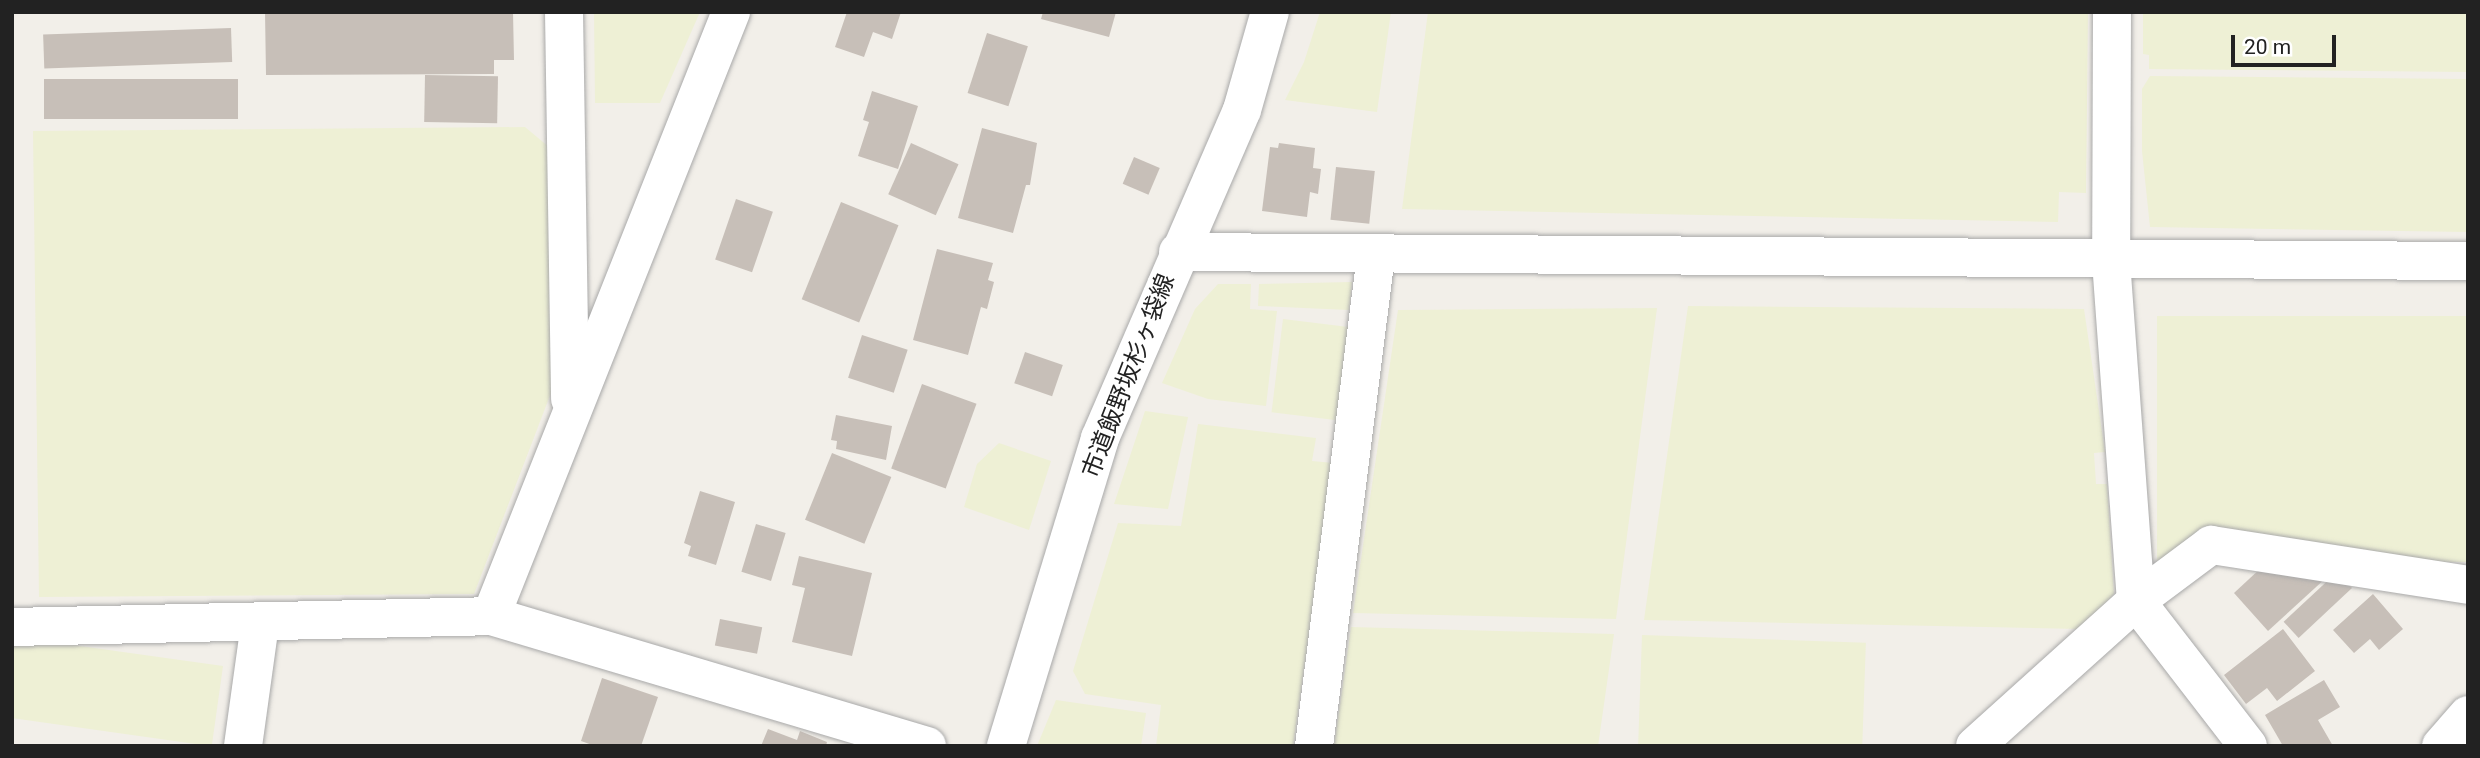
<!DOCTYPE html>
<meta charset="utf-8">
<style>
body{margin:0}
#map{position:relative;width:2480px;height:758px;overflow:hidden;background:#f2efe9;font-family:Roboto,"Noto Sans JP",sans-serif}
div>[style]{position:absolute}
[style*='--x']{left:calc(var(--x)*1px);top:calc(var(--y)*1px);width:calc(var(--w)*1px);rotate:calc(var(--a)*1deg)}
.farmland>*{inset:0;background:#eef0d5;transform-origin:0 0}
.building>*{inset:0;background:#c7bfb8;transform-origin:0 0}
.roads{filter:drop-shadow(0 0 2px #a9a9a9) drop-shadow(0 0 2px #a9a9a9)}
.minor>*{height:38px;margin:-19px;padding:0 19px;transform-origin:19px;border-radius:19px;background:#fff}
span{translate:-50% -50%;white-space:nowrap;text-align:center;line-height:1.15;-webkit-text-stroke:7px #fff;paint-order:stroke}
.street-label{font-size:24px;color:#222}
.frame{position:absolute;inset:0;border:14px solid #222;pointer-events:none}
.scale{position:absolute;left:2231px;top:35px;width:105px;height:32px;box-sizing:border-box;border:4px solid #222;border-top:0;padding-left:9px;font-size:21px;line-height:24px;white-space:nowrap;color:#222;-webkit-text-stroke:5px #fff;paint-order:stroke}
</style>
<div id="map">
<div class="farmland">
<div style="clip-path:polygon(594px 12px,700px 12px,660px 103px,595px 103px)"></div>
<div style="clip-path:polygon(1320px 12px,1391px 12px,1377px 112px,1285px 100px,1304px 62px)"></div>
<div style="clip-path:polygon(1428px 12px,2088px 12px,2086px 193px,2059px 192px,2058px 222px,1402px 209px)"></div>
<div style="clip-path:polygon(2143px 12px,2468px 12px,2468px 72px,2149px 69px,2149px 55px,2143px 54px)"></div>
<div style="clip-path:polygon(2150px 76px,2468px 79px,2468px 232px,2150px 227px,2142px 151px,2142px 89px)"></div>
<div style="clip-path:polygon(525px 127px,549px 147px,554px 385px,474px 594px,39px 597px,33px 131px)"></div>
<div style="clip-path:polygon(1352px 282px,1349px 310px,1258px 306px,1259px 284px)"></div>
<div style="clip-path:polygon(1218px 284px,1251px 284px,1250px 309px,1277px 311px,1266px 406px,1208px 399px,1162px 383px,1195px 309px)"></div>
<div style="clip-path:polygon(1688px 306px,2084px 309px,2105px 452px,2094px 453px,2096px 484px,2107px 484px,2114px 594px,2081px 629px,1644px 620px)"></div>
<div style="clip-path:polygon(1657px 308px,1616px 619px,1353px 613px,1398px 310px)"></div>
<div style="left:2157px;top:316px;width:311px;height:246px"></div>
<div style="left:1283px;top:319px;width:68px;height:94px;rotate:7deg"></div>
<div style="clip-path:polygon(1145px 411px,1188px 417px,1168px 509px,1114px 504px)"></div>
<div style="clip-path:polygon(1198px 424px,1316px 438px,1312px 461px,1333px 463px,1293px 746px,1156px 746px,1161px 705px,1085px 694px,1073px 671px,1118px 523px,1181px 526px)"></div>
<div style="clip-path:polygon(999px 443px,1051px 461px,1029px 530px,964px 507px,977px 464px)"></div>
<div style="clip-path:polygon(1351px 627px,1614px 634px,1598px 746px,1334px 746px)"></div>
<div style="left:1642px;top:635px;width:224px;height:112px;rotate:2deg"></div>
<div style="left:223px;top:666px;width:81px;height:211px;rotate:98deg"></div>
<div style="clip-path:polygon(1056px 700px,1146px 713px,1141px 746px,1037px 746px)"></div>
</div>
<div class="building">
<div style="clip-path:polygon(265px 12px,513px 12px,514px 60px,494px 60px,494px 74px,266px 75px)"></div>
<div style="clip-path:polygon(847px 12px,901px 12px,892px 39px,873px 32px,864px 57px,835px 47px)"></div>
<div style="clip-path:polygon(1043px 12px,1116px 12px,1109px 37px,1041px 19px)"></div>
<div style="left:231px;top:28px;width:34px;height:188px;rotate:88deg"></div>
<div style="left:987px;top:33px;width:43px;height:63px;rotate:18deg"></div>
<div style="left:425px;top:75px;width:73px;height:47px;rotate:1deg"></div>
<div style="left:238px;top:79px;width:40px;height:194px;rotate:90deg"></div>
<div style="clip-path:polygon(872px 91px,918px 106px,898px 169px,858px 156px,869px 122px,863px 120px)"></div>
<div style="clip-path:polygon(982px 128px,1037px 143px,1030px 185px,1026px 185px,1013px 233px,958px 218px)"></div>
<div style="left:911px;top:143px;width:52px;height:56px;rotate:24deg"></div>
<div style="clip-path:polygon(1279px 143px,1315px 148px,1313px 168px,1321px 169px,1318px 194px,1310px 192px,1307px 217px,1262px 211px,1270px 147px,1278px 148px)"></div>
<div style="left:1134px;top:157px;width:28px;height:29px;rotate:23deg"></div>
<div style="left:1336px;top:167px;width:39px;height:53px;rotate:6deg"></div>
<div style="left:736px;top:199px;width:39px;height:64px;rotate:19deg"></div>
<div style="left:841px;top:202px;width:62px;height:105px;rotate:22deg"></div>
<div style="clip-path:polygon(937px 249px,993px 263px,988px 280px,994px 282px,987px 309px,981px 307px,968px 355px,913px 340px)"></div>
<div style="left:862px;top:335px;width:48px;height:45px;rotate:18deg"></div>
<div style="left:1025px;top:352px;width:40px;height:33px;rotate:19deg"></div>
<div style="left:922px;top:384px;width:58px;height:90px;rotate:20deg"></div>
<div style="clip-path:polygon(836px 415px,892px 426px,886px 460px,836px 449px,837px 441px,831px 440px)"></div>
<div style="left:832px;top:453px;width:64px;height:72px;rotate:22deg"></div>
<div style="clip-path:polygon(700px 491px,735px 502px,716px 565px,688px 556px,691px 546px,684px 543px)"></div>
<div style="left:756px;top:524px;width:31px;height:50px;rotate:17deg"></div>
<div style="clip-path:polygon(799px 556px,872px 573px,852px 656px,792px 642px,805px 588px,792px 585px)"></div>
<div style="clip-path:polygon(2262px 567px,2327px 577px,2268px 631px,2234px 593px)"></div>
<div style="left:2337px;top:572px;width:22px;height:73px;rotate:47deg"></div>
<div style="clip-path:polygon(2373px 594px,2403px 629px,2379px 650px,2370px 639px,2354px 653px,2333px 630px)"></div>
<div style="left:720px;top:619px;width:43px;height:27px;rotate:11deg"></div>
<div style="clip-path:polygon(2283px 629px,2315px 671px,2277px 701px,2267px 688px,2246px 704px,2224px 675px)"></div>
<div style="clip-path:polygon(602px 678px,658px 697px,641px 746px,595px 746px,581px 741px)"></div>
<div style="clip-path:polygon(2324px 680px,2340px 707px,2318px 720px,2333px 746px,2283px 746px,2265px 715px)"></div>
<div style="clip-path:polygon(768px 729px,797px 740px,800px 731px,827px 742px,826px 746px,761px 746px)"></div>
</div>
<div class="roads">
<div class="minor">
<div style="--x:564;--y:12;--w:387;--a:89.1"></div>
<div style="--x:2112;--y:12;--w:249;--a:90.2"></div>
<div style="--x:2111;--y:261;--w:341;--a:85.8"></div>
<div style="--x:2136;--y:601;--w:183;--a:52.3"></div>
<div style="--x:1178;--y:252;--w:1290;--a:0.4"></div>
<div style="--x:491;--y:616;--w:650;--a:-68.33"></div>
<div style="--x:12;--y:627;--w:479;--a:-1.3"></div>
<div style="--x:491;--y:616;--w:455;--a:16.6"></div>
<div style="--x:243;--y:746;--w:123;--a:-82.1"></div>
<div style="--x:1006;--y:746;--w:322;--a:-73"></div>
<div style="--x:1100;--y:438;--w:357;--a:-66.6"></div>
<div style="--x:1242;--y:110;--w:102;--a:-74.1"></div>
<div style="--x:1314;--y:746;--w:496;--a:-82.8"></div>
<div style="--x:1975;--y:746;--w:217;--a:-42"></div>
<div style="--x:2136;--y:601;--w:94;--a:-36.7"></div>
<div style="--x:2211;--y:545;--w:260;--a:8.8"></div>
<div style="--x:2441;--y:746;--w:41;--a:-48.9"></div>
</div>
</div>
<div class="street-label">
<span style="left:1129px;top:376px;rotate:-69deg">市道飯野坂杉ヶ袋線</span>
</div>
<div class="frame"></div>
<div class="scale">20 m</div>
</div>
